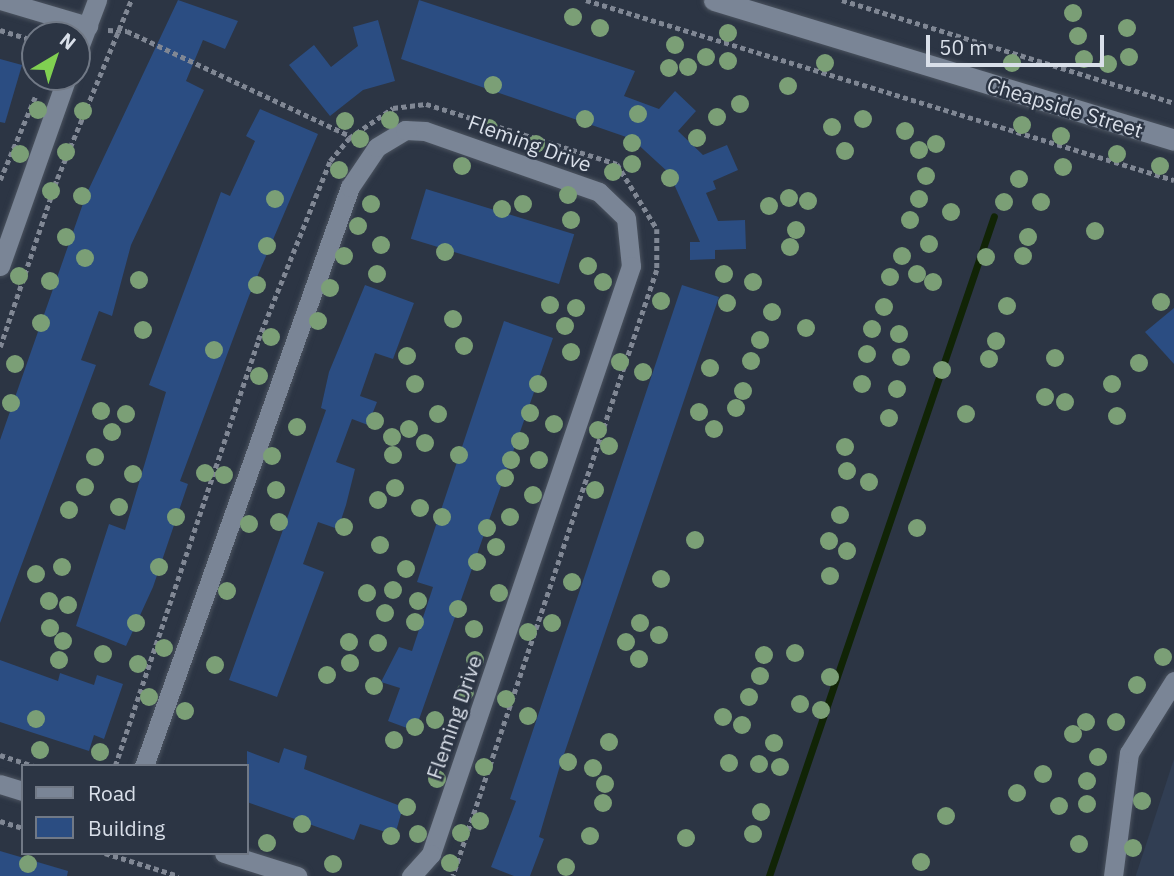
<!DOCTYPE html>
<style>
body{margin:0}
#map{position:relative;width:1174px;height:876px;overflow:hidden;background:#2c3544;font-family:"IBM Plex Sans",sans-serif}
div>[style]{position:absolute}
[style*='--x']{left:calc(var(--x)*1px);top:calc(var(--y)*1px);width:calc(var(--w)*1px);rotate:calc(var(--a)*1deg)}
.built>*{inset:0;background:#313e53}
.stream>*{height:7px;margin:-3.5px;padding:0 3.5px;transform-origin:3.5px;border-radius:3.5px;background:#112406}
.building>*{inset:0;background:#2b4d82;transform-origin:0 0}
.path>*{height:4.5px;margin-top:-2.25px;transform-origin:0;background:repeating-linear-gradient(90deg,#808794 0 5px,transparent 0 8.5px)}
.roads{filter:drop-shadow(0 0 2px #4b535f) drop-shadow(0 0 2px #4b535f)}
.street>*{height:19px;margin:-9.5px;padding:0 9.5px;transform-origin:9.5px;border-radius:9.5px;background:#7a8596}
.secondary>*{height:21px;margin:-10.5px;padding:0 10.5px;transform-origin:10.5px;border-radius:10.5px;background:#7a8596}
.trees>*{width:18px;height:18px;margin:-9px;border-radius:50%;background:#7b9f76}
span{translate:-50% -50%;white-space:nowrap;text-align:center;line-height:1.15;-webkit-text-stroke:5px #2c3544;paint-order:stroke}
.street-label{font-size:21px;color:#d9dfe9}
.legend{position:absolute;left:21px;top:764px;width:228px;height:91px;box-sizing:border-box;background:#2c3544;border:2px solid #717986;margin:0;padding:9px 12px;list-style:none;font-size:21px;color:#d9dfe9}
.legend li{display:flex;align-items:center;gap:14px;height:35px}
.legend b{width:35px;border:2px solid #717986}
.north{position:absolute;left:21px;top:21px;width:70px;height:70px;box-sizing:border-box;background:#2c3544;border:2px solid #717986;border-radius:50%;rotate:39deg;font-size:19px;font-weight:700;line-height:28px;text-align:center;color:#d9dfe9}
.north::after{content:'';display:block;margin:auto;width:24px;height:32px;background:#80d051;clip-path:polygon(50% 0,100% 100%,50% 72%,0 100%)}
.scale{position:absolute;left:926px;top:35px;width:178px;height:32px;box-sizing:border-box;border:4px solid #d9dfe9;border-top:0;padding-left:9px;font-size:21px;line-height:24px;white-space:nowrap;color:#d9dfe9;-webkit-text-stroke:5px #2c3544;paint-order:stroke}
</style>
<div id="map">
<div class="built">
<div style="clip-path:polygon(1174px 759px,1174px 876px,1136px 876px,1136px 875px)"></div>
</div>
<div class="stream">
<div style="--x:769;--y:876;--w:697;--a:-71.18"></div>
</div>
<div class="building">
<div style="clip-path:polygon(178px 0,238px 21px,225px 49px,203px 40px,186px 81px,204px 90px,131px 245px,112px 316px,99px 311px,81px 360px,96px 365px,0 623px,0 440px,86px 195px)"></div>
<div style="clip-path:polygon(419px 0,635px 71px,624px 96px,659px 109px,675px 91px,696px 111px,678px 131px,703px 155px,727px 145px,738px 170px,713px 181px,716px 189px,706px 193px,718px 221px,745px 220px,746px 249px,715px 250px,715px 259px,690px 260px,690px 242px,700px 242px,669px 173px,632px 139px,401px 59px)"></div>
<div style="clip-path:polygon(378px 20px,395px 81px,363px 90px,330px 116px,289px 65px,314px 45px,331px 67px,358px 46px,353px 27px)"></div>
<div style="clip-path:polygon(0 59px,22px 65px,5px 123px,0 122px)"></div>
<div style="clip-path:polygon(260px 109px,318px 134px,249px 296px,180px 481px,188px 484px,153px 587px,126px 646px,76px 626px,109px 524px,125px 530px,166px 392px,149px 385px,221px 192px,230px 196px,255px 141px,246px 136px)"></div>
<div style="left:426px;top:189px;width:155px;height:52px;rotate:17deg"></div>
<div style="clip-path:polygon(365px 285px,414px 303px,393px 359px,375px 353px,360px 396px,377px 402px,368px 425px,352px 419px,336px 462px,355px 469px,346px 505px,338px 529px,318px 522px,303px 564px,324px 572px,277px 697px,229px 680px,326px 410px,321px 408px,329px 372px)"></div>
<div style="clip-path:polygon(682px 285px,719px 297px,559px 769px,539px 837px,544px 839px,530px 876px,514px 876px,491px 867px,516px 801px,510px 799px)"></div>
<div style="clip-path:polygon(1174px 308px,1174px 364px,1145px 332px)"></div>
<div style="clip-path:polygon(504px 321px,553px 338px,415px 731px,388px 721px,400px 688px,381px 682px,399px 647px,412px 651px,433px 587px,417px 582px)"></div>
<div style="clip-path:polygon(0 660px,58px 681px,60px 673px,94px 685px,97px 675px,123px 684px,104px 739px,94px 735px,89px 751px,0 722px)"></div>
<div style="clip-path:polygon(284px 748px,307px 756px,304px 769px,403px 807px,395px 835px,360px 824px,354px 840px,247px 802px,247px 751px,279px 763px)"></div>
<div style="clip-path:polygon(0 851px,68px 871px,67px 876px,0 876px)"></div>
</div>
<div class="path">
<div style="--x:586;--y:0;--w:615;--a:17.02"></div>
<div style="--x:842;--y:0;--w:348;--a:17.2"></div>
<div style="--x:0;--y:30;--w:37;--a:17"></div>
<div style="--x:108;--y:30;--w:19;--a:3"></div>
<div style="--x:127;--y:31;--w:256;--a:25.2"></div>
<div style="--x:0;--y:180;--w:90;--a:-67.1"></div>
<div style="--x:0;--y:347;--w:177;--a:-71.3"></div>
<div style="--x:57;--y:179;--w:194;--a:-67.5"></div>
<div style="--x:0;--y:755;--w:35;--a:18"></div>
<div style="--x:115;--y:766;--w:449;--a:-71.4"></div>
<div style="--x:258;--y:340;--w:193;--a:-68.1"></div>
<div style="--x:330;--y:161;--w:30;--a:-50"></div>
<div style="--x:349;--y:138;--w:53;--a:-34.3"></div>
<div style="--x:393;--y:108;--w:33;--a:-7"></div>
<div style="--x:426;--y:104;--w:200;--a:17.4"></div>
<div style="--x:617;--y:164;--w:76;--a:58.4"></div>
<div style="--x:657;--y:229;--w:41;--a:90"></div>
<div style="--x:657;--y:270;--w:639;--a:108.6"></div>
<div style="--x:0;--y:821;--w:24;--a:17"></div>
<div style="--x:105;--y:853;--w:77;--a:17.3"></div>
</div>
<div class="roads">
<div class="street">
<div style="--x:0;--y:0;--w:92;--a:16.5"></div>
<div style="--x:77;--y:53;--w:57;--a:-69.3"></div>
<div style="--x:0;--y:266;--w:201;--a:-70.5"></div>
<div style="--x:144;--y:766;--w:615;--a:-70.42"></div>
<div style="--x:350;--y:187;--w:48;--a:-56"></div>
<div style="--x:377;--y:147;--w:33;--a:-31"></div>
<div style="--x:405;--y:130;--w:20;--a:3"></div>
<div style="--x:425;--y:131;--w:184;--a:19.3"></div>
<div style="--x:599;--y:192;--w:37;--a:44"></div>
<div style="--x:626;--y:218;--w:48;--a:84.1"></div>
<div style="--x:631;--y:266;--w:621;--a:108.79"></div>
<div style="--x:431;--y:854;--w:30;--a:132"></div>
<div style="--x:0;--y:784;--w:24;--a:17"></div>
<div style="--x:224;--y:853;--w:77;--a:17.5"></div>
<div style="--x:1113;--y:876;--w:124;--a:-82.6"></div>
<div style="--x:1129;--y:753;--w:85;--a:-58"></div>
</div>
<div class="secondary">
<div style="--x:714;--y:0;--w:481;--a:16.9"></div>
</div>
</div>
<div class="trees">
<div style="left:1073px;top:13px"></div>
<div style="left:573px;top:17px"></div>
<div style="left:600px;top:28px"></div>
<div style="left:1127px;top:28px"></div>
<div style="left:728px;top:33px"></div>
<div style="left:1078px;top:36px"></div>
<div style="left:675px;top:45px"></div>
<div style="left:706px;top:57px"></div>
<div style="left:1129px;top:57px"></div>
<div style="left:1084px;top:59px"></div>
<div style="left:728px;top:61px"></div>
<div style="left:825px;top:63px"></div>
<div style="left:1012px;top:63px"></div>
<div style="left:1108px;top:64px"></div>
<div style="left:688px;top:67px"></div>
<div style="left:669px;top:68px"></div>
<div style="left:493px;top:85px"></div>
<div style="left:788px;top:86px"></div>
<div style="left:740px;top:104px"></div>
<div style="left:38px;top:110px"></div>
<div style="left:83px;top:111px"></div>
<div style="left:638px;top:114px"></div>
<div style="left:717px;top:117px"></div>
<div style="left:585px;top:119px"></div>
<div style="left:863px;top:119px"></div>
<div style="left:390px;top:120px"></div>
<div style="left:345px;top:121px"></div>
<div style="left:1022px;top:125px"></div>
<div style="left:832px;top:127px"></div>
<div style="left:489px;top:128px"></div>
<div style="left:905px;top:131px"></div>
<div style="left:1061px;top:136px"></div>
<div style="left:697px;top:138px"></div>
<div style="left:360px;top:139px"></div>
<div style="left:632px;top:143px"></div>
<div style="left:536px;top:144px"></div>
<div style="left:936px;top:144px"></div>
<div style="left:919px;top:150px"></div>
<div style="left:845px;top:151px"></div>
<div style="left:66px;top:152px"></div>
<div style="left:20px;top:154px"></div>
<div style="left:1117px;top:154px"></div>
<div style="left:632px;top:164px"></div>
<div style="left:462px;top:166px"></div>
<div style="left:1160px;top:166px"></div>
<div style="left:1063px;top:167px"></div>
<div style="left:339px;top:170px"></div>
<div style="left:613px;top:172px"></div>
<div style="left:926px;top:176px"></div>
<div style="left:670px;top:178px"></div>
<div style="left:1019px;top:179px"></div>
<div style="left:51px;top:191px"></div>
<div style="left:568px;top:195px"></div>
<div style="left:82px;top:196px"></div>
<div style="left:789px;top:198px"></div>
<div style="left:275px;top:199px"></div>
<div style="left:919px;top:199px"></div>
<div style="left:808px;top:201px"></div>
<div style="left:1004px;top:202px"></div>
<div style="left:1041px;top:202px"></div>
<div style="left:371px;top:204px"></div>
<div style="left:523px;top:204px"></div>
<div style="left:769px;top:206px"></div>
<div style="left:502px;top:209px"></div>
<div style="left:951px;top:212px"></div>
<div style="left:571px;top:220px"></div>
<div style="left:910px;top:220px"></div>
<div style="left:358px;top:226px"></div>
<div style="left:796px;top:230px"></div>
<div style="left:1095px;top:231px"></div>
<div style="left:66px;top:237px"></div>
<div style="left:1028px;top:237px"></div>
<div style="left:929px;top:244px"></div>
<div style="left:381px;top:245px"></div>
<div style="left:267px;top:246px"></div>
<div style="left:790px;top:247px"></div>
<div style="left:445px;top:252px"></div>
<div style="left:344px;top:256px"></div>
<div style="left:902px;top:256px"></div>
<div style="left:1023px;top:256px"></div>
<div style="left:986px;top:257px"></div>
<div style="left:85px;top:258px"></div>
<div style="left:588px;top:266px"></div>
<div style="left:377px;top:274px"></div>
<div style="left:724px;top:274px"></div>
<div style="left:917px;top:274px"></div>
<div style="left:19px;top:276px"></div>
<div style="left:890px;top:277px"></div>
<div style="left:139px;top:280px"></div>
<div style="left:50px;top:281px"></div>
<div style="left:603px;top:282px"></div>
<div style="left:753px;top:282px"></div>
<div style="left:933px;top:282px"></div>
<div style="left:257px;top:285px"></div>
<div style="left:330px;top:288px"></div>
<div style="left:661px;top:301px"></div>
<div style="left:1161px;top:302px"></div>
<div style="left:727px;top:303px"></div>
<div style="left:550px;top:305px"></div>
<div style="left:1007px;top:306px"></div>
<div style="left:884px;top:307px"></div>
<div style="left:576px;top:308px"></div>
<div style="left:772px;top:312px"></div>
<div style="left:453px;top:319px"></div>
<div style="left:318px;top:321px"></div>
<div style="left:41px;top:323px"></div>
<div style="left:565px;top:326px"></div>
<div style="left:806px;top:328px"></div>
<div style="left:872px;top:329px"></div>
<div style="left:143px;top:330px"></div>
<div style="left:899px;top:334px"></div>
<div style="left:271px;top:337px"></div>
<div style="left:760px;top:340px"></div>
<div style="left:996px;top:341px"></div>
<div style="left:464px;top:346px"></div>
<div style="left:214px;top:350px"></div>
<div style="left:571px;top:352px"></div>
<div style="left:867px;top:354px"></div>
<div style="left:407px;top:356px"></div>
<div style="left:901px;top:357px"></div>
<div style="left:1055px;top:358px"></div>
<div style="left:989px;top:359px"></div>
<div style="left:751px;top:361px"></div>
<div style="left:620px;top:362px"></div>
<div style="left:1139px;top:363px"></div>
<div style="left:15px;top:364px"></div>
<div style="left:710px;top:368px"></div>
<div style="left:942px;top:370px"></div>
<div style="left:643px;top:372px"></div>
<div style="left:259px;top:376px"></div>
<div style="left:415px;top:384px"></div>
<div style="left:538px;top:384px"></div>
<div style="left:862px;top:384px"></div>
<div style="left:1112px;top:384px"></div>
<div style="left:897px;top:389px"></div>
<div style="left:743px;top:391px"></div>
<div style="left:1045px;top:397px"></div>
<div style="left:1065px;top:402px"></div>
<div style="left:11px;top:403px"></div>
<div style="left:736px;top:408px"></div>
<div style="left:101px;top:411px"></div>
<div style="left:699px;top:412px"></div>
<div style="left:530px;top:413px"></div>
<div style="left:126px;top:414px"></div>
<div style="left:438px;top:414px"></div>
<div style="left:966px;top:414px"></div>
<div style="left:1117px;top:416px"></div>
<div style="left:889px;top:418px"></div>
<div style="left:375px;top:421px"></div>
<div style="left:554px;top:424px"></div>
<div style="left:297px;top:427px"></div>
<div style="left:409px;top:429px"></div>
<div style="left:714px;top:429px"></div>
<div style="left:598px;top:430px"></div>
<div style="left:112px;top:432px"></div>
<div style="left:392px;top:437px"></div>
<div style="left:520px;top:441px"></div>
<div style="left:425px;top:443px"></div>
<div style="left:609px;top:446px"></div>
<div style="left:845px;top:447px"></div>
<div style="left:393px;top:455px"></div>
<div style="left:459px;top:455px"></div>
<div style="left:272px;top:456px"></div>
<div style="left:95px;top:457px"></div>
<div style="left:511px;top:460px"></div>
<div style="left:539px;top:460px"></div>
<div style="left:847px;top:471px"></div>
<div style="left:205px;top:473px"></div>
<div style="left:133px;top:474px"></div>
<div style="left:224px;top:475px"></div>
<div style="left:505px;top:478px"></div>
<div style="left:869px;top:482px"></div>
<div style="left:85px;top:487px"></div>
<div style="left:395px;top:488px"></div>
<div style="left:276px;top:490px"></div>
<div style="left:595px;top:490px"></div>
<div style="left:533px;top:495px"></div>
<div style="left:378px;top:500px"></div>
<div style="left:119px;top:507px"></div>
<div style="left:420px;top:508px"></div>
<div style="left:69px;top:510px"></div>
<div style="left:840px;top:515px"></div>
<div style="left:176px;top:517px"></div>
<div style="left:442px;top:517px"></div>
<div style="left:510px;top:517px"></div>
<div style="left:279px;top:522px"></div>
<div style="left:249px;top:524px"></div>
<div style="left:344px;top:527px"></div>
<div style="left:487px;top:528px"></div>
<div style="left:917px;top:528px"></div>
<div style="left:695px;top:540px"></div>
<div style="left:829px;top:541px"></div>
<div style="left:380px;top:545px"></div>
<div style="left:496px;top:547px"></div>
<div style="left:847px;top:551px"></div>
<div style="left:477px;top:562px"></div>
<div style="left:62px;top:567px"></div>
<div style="left:159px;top:567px"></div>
<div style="left:406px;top:569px"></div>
<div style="left:36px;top:574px"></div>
<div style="left:830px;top:576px"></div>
<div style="left:661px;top:579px"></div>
<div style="left:572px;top:582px"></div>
<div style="left:393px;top:590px"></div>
<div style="left:227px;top:591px"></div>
<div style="left:367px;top:593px"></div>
<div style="left:499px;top:593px"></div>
<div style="left:49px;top:601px"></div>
<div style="left:418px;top:601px"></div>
<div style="left:68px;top:605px"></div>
<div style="left:458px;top:609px"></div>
<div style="left:385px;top:613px"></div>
<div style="left:415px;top:622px"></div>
<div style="left:136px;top:623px"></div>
<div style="left:552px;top:623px"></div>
<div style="left:640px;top:623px"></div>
<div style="left:50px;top:628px"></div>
<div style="left:474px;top:629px"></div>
<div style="left:528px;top:632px"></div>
<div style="left:659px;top:635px"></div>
<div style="left:63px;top:641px"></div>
<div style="left:349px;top:642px"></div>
<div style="left:626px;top:642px"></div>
<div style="left:378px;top:643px"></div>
<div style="left:164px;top:648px"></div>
<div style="left:795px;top:653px"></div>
<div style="left:103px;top:654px"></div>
<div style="left:764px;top:655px"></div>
<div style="left:1163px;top:657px"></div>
<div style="left:639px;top:659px"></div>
<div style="left:59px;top:660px"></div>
<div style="left:475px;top:660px"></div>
<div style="left:350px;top:663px"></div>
<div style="left:138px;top:664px"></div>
<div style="left:215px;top:665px"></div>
<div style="left:327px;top:675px"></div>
<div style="left:760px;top:676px"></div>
<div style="left:830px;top:677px"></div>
<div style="left:1137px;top:685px"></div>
<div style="left:374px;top:686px"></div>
<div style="left:465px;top:692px"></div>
<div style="left:149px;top:697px"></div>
<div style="left:749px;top:697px"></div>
<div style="left:506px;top:699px"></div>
<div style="left:800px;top:704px"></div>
<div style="left:821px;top:710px"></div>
<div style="left:185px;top:711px"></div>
<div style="left:528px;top:716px"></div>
<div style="left:723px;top:717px"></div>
<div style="left:36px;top:719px"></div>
<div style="left:435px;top:720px"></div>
<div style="left:1086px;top:722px"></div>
<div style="left:1116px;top:722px"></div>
<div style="left:742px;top:725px"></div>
<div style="left:415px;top:727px"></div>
<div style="left:1073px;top:734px"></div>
<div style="left:394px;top:740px"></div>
<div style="left:609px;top:742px"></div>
<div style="left:774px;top:743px"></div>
<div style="left:40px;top:750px"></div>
<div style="left:100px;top:752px"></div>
<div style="left:1098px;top:757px"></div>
<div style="left:568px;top:762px"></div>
<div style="left:729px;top:763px"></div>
<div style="left:759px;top:764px"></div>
<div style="left:484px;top:767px"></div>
<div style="left:780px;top:767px"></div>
<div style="left:593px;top:768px"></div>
<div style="left:1043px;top:774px"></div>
<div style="left:437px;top:779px"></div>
<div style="left:1087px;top:781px"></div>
<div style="left:605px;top:784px"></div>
<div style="left:1017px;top:793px"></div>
<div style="left:1142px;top:801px"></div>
<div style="left:603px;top:803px"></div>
<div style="left:1087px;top:804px"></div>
<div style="left:1059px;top:806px"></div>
<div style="left:407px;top:807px"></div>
<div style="left:761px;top:812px"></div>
<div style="left:946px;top:816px"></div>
<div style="left:480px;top:821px"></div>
<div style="left:302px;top:824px"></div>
<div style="left:461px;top:833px"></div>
<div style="left:418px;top:834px"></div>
<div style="left:753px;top:834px"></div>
<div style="left:391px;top:836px"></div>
<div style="left:590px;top:836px"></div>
<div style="left:686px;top:838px"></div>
<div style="left:267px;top:843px"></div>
<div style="left:1079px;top:844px"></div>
<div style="left:1133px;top:848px"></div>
<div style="left:921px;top:862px"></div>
<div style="left:450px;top:863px"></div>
<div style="left:28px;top:864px"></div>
<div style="left:333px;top:864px"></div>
<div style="left:566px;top:867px"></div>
</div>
<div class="street-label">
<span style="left:1065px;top:107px;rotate:17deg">Cheapside Street</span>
<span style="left:530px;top:143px;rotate:20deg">Fleming Drive</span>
<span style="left:454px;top:717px;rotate:-71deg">Fleming Drive</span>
</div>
<ul class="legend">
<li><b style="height:9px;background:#7a8596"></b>Road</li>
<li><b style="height:19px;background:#2b4d82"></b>Building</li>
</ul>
<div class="north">N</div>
<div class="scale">50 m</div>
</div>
